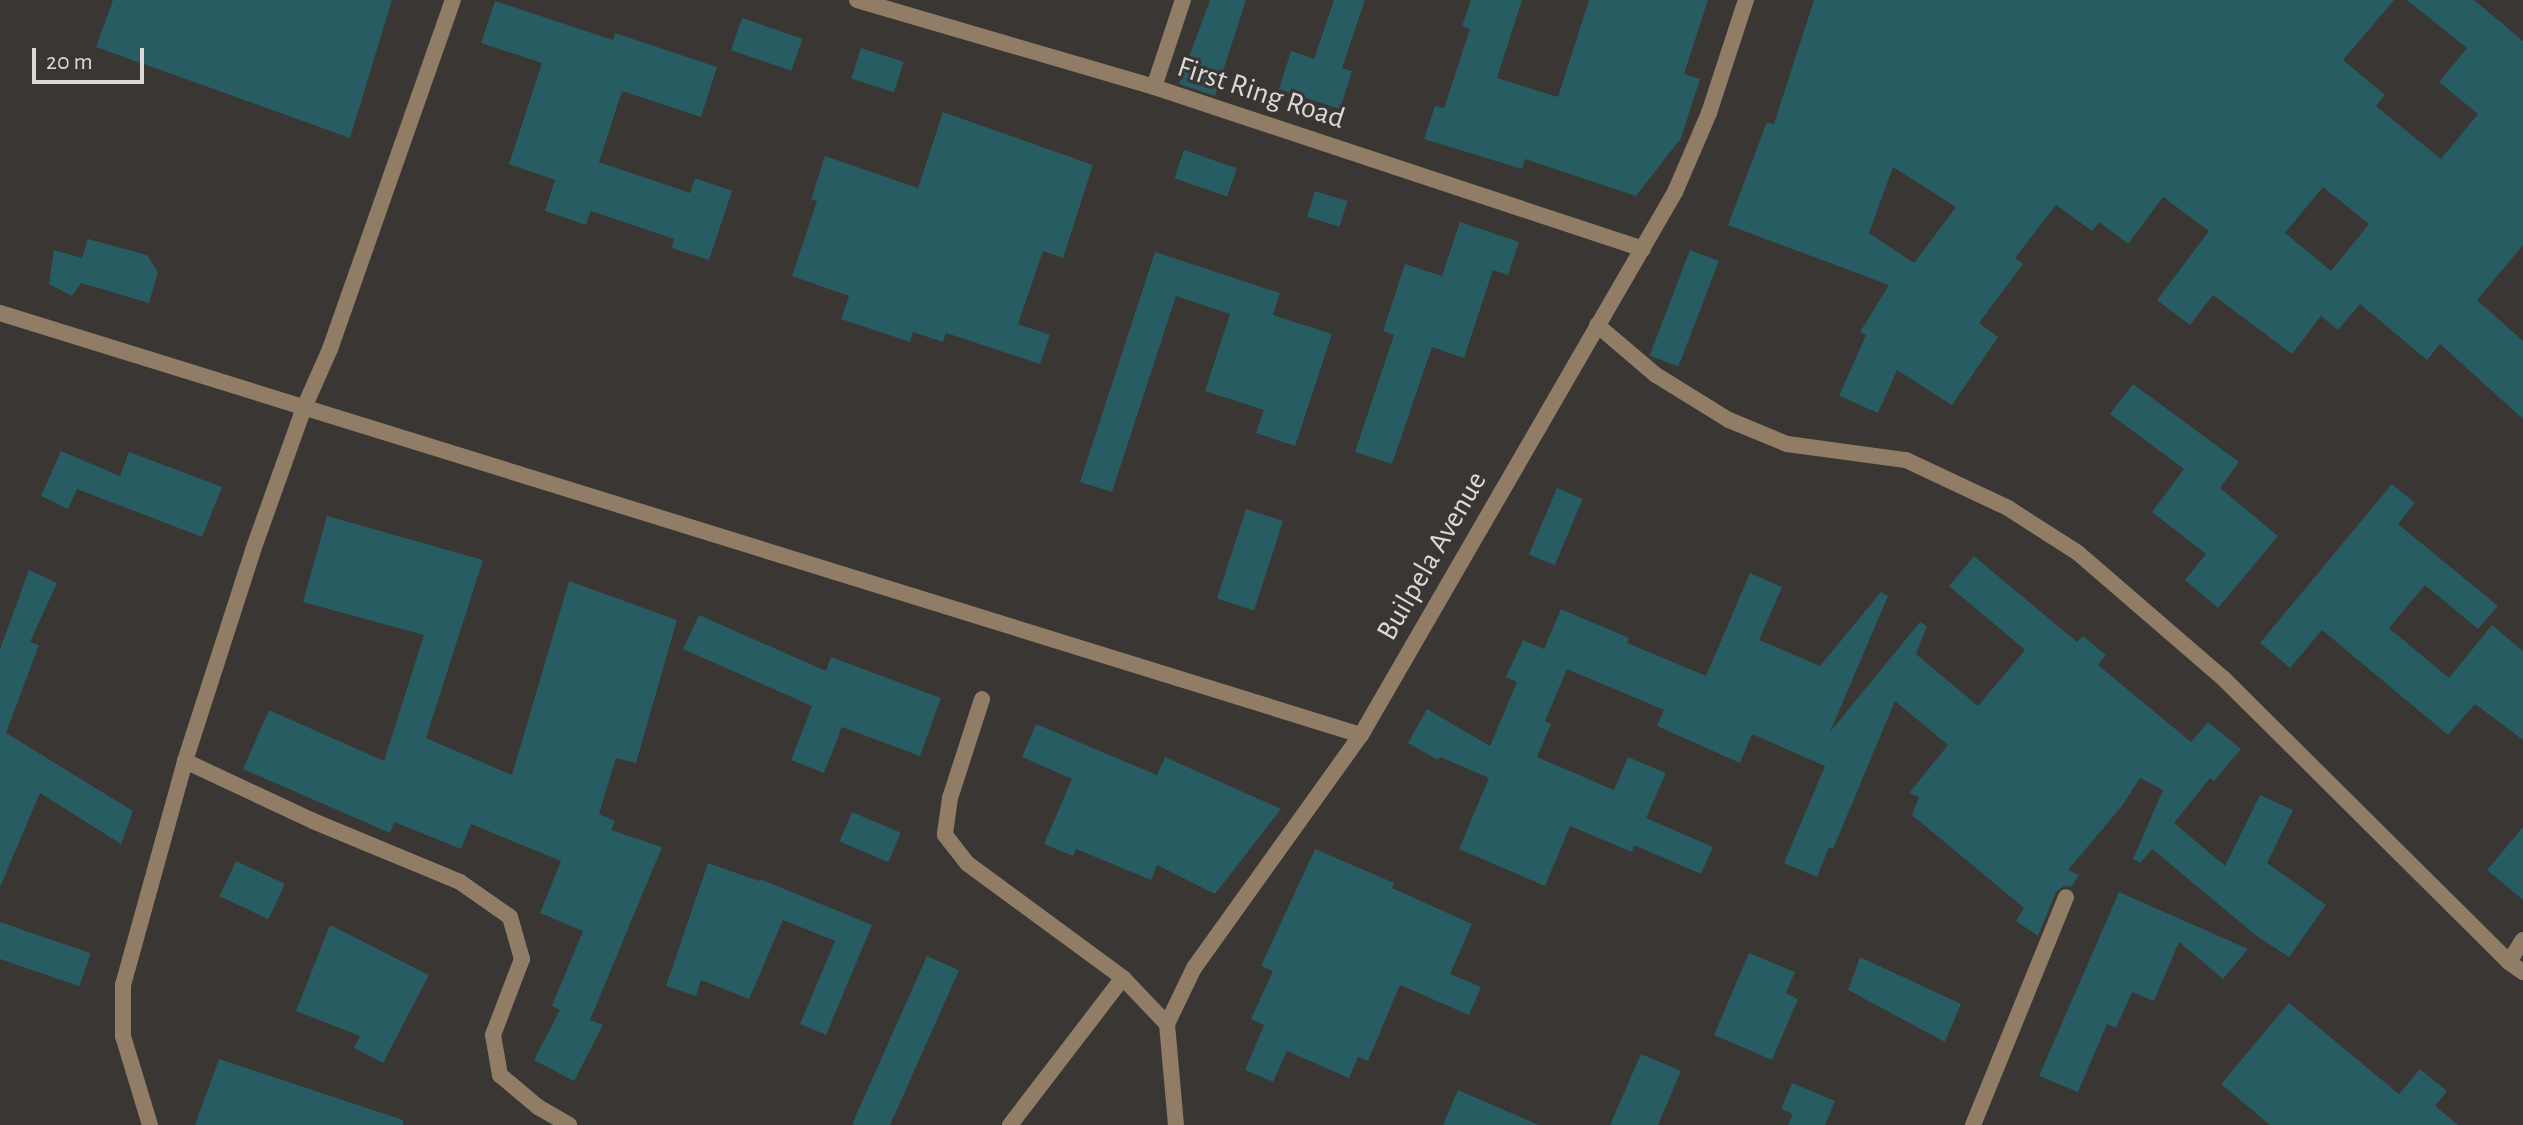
<!DOCTYPE html>
<style>
body{margin:0}
#map{position:relative;width:2523px;height:1125px;overflow:hidden;background:#393633;font-family:"Alegreya Sans",sans-serif}
div>[style]{position:absolute}
[style*='--x']{left:calc(var(--x)*1px);top:calc(var(--y)*1px);width:calc(var(--w)*1px);rotate:calc(var(--a)*1deg)}
.building>*{inset:0;background:#265c62;transform-origin:0 0}
.minor>*{height:16px;margin:-8px;padding:0 8px;transform-origin:8px;border-radius:8px;background:#917d65}
.tertiary>*{height:16px;margin:-8px;padding:0 8px;transform-origin:8px;border-radius:8px;background:#917d65}
span{translate:-50% -50%;white-space:nowrap;text-align:center;line-height:1.15;-webkit-text-stroke:6px #393633;paint-order:stroke}
.street-label{font-size:30px;color:#dcdad8}
.scale{position:absolute;left:32px;top:48px;width:112px;height:36px;box-sizing:border-box;border:4px solid #dcdad8;border-top:0;padding-left:10px;font-size:24px;line-height:28px;white-space:nowrap;color:#dcdad8;-webkit-text-stroke:6px #393633;paint-order:stroke}
</style>
<div id="map">
<div class="building">
<div style="clip-path:polygon(113px 0,392px 0,350px 138px,96px 47px)"></div>
<div style="clip-path:polygon(1210px 0,1246px 0,1215px 96px,1179px 84px)"></div>
<div style="clip-path:polygon(1334px 0,1365px 0,1342px 68px,1352px 71px,1340px 109px,1279px 89px,1291px 51px,1314px 59px)"></div>
<div style="clip-path:polygon(1471px 0,1522px 0,1497px 78px,1558px 97px,1589px 0,1708px 0,1684px 74px,1700px 79px,1681px 138px,1636px 196px,1525px 159px,1522px 169px,1424px 139px,1435px 106px,1444px 108px,1470px 29px,1462px 26px)"></div>
<div style="clip-path:polygon(evenodd,1814px 0,2394px 0,2343px 60px,2385px 95px,2376px 106px,2441px 159px,2478px 114px,2439px 82px,2467px 48px,2407px 0,2474px 0,2523px 41px,2523px 245px,2477px 300px,2523px 341px,2523px 419px,2440px 344px,2427px 360px,2360px 304px,2338px 330px,2321px 316px,2292px 354px,2213px 295px,2190px 325px,2157px 300px,2209px 231px,2163px 197px,2128px 244px,2099px 222px,2092px 231px,2056px 205px,2015px 258px,2023px 264px,1979px 323px,1998px 337px,1952px 405px,1897px 370px,1878px 413px,1839px 396px,1866px 335px,1860px 332px,1889px 285px,1728px 225px,1767px 122px,1774px 124px,1814px 0,1893px 167px,1956px 207px,1914px 263px,1869px 233px,1893px 167px,1814px 0,2323px 187px,2369px 224px,2331px 271px,2285px 233px,2323px 187px)"></div>
<div style="clip-path:polygon(495px 1px,613px 40px,615px 33px,717px 67px,701px 117px,622px 91px,599px 162px,690px 193px,695px 178px,732px 191px,709px 260px,672px 248px,674px 239px,591px 211px,586px 225px,545px 211px,555px 180px,509px 164px,542px 63px,481px 43px)"></div>
<div style="left:742px;top:18px;width:64px;height:34px;rotate:19deg"></div>
<div style="left:861px;top:48px;width:45px;height:32px;rotate:18deg"></div>
<div style="clip-path:polygon(943px 112px,1093px 165px,1063px 258px,1043px 251px,1018px 324px,1050px 335px,1040px 364px,946px 333px,943px 342px,913px 332px,910px 342px,841px 319px,849px 296px,792px 276px,817px 201px,811px 199px,825px 156px,918px 188px)"></div>
<div style="left:1184px;top:150px;width:56px;height:30px;rotate:19deg"></div>
<div style="left:1315px;top:191px;width:34px;height:27px;rotate:17deg"></div>
<div style="clip-path:polygon(1460px 222px,1519px 242px,1508px 275px,1493px 270px,1464px 358px,1432px 347px,1392px 464px,1355px 452px,1394px 335px,1383px 331px,1405px 264px,1442px 276px)"></div>
<div style="clip-path:polygon(88px 239px,147px 255px,158px 272px,149px 303px,81px 283px,72px 296px,49px 284px,54px 250px,82px 258px)"></div>
<div style="left:1690px;top:250px;width:31px;height:113px;rotate:21deg"></div>
<div style="clip-path:polygon(1155px 252px,1280px 293px,1273px 315px,1332px 334px,1295px 446px,1256px 433px,1264px 410px,1205px 391px,1230px 314px,1176px 296px,1112px 492px,1080px 482px)"></div>
<div style="clip-path:polygon(2133px 384px,2239px 462px,2220px 488px,2278px 536px,2218px 608px,2185px 580px,2206px 554px,2152px 512px,2184px 469px,2110px 414px)"></div>
<div style="clip-path:polygon(61px 451px,120px 476px,129px 452px,222px 487px,202px 537px,77px 489px,68px 509px,41px 496px)"></div>
<div style="clip-path:polygon(2392px 484px,2415px 503px,2398px 524px,2498px 606px,2478px 629px,2425px 585px,2389px 628px,2449px 678px,2492px 625px,2523px 651px,2523px 740px,2475px 704px,2448px 735px,2322px 630px,2290px 668px,2260px 643px)"></div>
<div style="left:1557px;top:488px;width:28px;height:72px;rotate:23deg"></div>
<div style="left:1246px;top:509px;width:39px;height:94px;rotate:18deg"></div>
<div style="clip-path:polygon(327px 516px,483px 560px,426px 738px,512px 775px,569px 581px,677px 620px,636px 763px,616px 758px,599px 814px,615px 821px,611px 830px,662px 847px,590px 1020px,603px 1025px,574px 1081px,534px 1060px,560px 1010px,552px 1006px,583px 931px,540px 913px,561px 861px,471px 824px,461px 849px,394px 822px,390px 833px,243px 769px,269px 710px,384px 761px,424px 635px,303px 602px)"></div>
<div style="clip-path:polygon(1974px 556px,2077px 642px,2083px 636px,2106px 655px,2098px 665px,2191px 742px,2208px 722px,2241px 749px,2214px 781px,2210px 778px,2174px 823px,2225px 866px,2260px 795px,2293px 810px,2267px 863px,2326px 905px,2289px 957px,2258px 937px,2152px 849px,2140px 863px,2133px 859px,2163px 790px,2140px 778px,2122px 806px,2068px 870px,2079px 875px,2071px 887px,2064px 886px,2056px 892px,2038px 936px,2016px 921px,2024px 908px,1912px 815px,1919px 797px,1909px 793px,1948px 745px,1895px 701px,1833px 849px,1829px 847px,1817px 877px,1784px 863px,1825px 766px,1752px 734px,1740px 763px,1657px 726px,1664px 710px,1567px 669px,1545px 721px,1551px 724px,1537px 757px,1614px 790px,1628px 757px,1666px 773px,1646px 818px,1713px 847px,1701px 874px,1634px 845px,1632px 852px,1570px 826px,1545px 886px,1459px 849px,1489px 778px,1440px 757px,1438px 760px,1408px 743px,1427px 709px,1490px 746px,1517px 682px,1506px 677px,1523px 640px,1544px 649px,1561px 609px,1629px 638px,1627px 643px,1706px 676px,1750px 573px,1782px 587px,1759px 640px,1820px 666px,1881px 592px,1888px 596px,1830px 732px,1920px 622px,1927px 626px,1916px 654px,1978px 706px,2025px 650px,1949px 586px)"></div>
<div style="clip-path:polygon(29px 570px,57px 583px,30px 642px,39px 645px,6px 733px,133px 811px,121px 844px,40px 793px,0 887px,0 649px)"></div>
<div style="clip-path:polygon(699px 615px,826px 671px,831px 657px,941px 698px,920px 756px,842px 727px,824px 773px,791px 760px,812px 706px,683px 649px)"></div>
<div style="clip-path:polygon(1036px 724px,1157px 775px,1165px 757px,1281px 809px,1215px 894px,1157px 865px,1151px 880px,1076px 849px,1073px 856px,1044px 844px,1072px 779px,1022px 757px)"></div>
<div style="left:852px;top:812px;width:53px;height:32px;rotate:23deg"></div>
<div style="clip-path:polygon(2523px 827px,2523px 900px,2487px 870px)"></div>
<div style="clip-path:polygon(1315px 849px,1394px 883px,1392px 888px,1472px 924px,1450px 974px,1481px 987px,1469px 1015px,1400px 985px,1368px 1061px,1358px 1057px,1349px 1078px,1287px 1051px,1273px 1082px,1245px 1070px,1264px 1025px,1251px 1019px,1273px 971px,1261px 966px)"></div>
<div style="left:236px;top:861px;width:54px;height:39px;rotate:25deg"></div>
<div style="clip-path:polygon(708px 863px,759px 881px,760px 879px,872px 925px,826px 1035px,800px 1024px,835px 941px,783px 920px,749px 999px,701px 980px,696px 996px,666px 986px)"></div>
<div style="clip-path:polygon(2119px 892px,2248px 949px,2223px 979px,2179px 942px,2154px 1001px,2132px 992px,2116px 1028px,2107px 1024px,2078px 1092px,2039px 1076px)"></div>
<div style="left:0;top:922px;width:96px;height:35px;rotate:19deg"></div>
<div style="clip-path:polygon(330px 925px,429px 975px,383px 1063px,354px 1048px,360px 1036px,296px 1011px)"></div>
<div style="clip-path:polygon(1749px 953px,1795px 972px,1786px 993px,1798px 999px,1772px 1060px,1714px 1035px)"></div>
<div style="left:927px;top:956px;width:35px;height:184px;rotate:24deg"></div>
<div style="clip-path:polygon(1860px 957px,1961px 1004px,1945px 1042px,1848px 990px)"></div>
<div style="clip-path:polygon(2289px 1003px,2399px 1094px,2420px 1069px,2447px 1091px,2435px 1106px,2458px 1125px,2270px 1125px,2221px 1084px)"></div>
<div style="clip-path:polygon(1641px 1054px,1681px 1071px,1658px 1125px,1610px 1125px)"></div>
<div style="clip-path:polygon(219px 1059px,403px 1120px,403px 1125px,195px 1125px)"></div>
<div style="clip-path:polygon(1792px 1083px,1835px 1101px,1825px 1125px,1788px 1125px,1793px 1114px,1781px 1109px)"></div>
<div style="clip-path:polygon(1458px 1090px,1539px 1125px,1443px 1125px)"></div>
</div>
<div class="minor">
<div style="--x:1154;--y:87;--w:92;--a:-71.6"></div>
<div style="--x:0;--y:313;--w:1425;--a:17.23"></div>
<div style="--x:1597;--y:325;--w:77;--a:40.3"></div>
<div style="--x:1656;--y:375;--w:86;--a:31.7"></div>
<div style="--x:1729;--y:420;--w:63;--a:22.5"></div>
<div style="--x:1787;--y:444;--w:120;--a:7.7"></div>
<div style="--x:1906;--y:460;--w:113;--a:25.2"></div>
<div style="--x:2008;--y:508;--w:83;--a:32.7"></div>
<div style="--x:2078;--y:553;--w:191;--a:40.8"></div>
<div style="--x:2223;--y:678;--w:403;--a:44.8"></div>
<div style="--x:2509;--y:962;--w:17;--a:36"></div>
<div style="--x:982;--y:699;--w:104;--a:107.9"></div>
<div style="--x:950;--y:798;--w:37;--a:98"></div>
<div style="--x:945;--y:835;--w:37;--a:52"></div>
<div style="--x:968;--y:864;--w:192;--a:36.3"></div>
<div style="--x:1123;--y:978;--w:64;--a:46.3"></div>
<div style="--x:185;--y:761;--w:141;--a:25.1"></div>
<div style="--x:313;--y:821;--w:159;--a:22.5"></div>
<div style="--x:460;--y:882;--w:61;--a:35"></div>
<div style="--x:510;--y:917;--w:44;--a:74.1"></div>
<div style="--x:522;--y:959;--w:81;--a:110.9"></div>
<div style="--x:493;--y:1035;--w:41;--a:80.1"></div>
<div style="--x:500;--y:1075;--w:50;--a:40.1"></div>
<div style="--x:538;--y:1107;--w:36;--a:30"></div>
<div style="--x:2509;--y:962;--w:26;--a:-58"></div>
<div style="--x:150;--y:1125;--w:93;--a:-106.9"></div>
<div style="--x:123;--y:1036;--w:51;--a:-90"></div>
<div style="--x:123;--y:985;--w:232;--a:-74.5"></div>
<div style="--x:185;--y:761;--w:222;--a:-72.1"></div>
<div style="--x:253;--y:550;--w:149;--a:-70.3"></div>
<div style="--x:303;--y:410;--w:67;--a:-66.1"></div>
<div style="--x:330;--y:349;--w:370;--a:-70.6"></div>
<div style="--x:1010;--y:1125;--w:185;--a:-52.5"></div>
<div style="--x:1973;--y:1125;--w:246;--a:-67.8"></div>
</div>
<div class="tertiary">
<div style="--x:857;--y:0;--w:309;--a:16.3"></div>
<div style="--x:1154;--y:87;--w:515;--a:18.33"></div>
<div style="--x:1176;--y:1125;--w:101;--a:-95.1"></div>
<div style="--x:1167;--y:1024;--w:62;--a:-64.3"></div>
<div style="--x:1194;--y:968;--w:287;--a:-54.4"></div>
<div style="--x:1361;--y:735;--w:627;--a:-59.96"></div>
<div style="--x:1675;--y:192;--w:86;--a:-66.7"></div>
<div style="--x:1709;--y:113;--w:119;--a:-71.9"></div>
</div>
<div class="street-label">
<span style="left:1261px;top:93px;rotate:18deg">First Ring Road</span>
<span style="left:1432px;top:556px;rotate:-60deg">Builpela Avenue</span>
</div>
<div class="scale">20 m</div>
</div>
